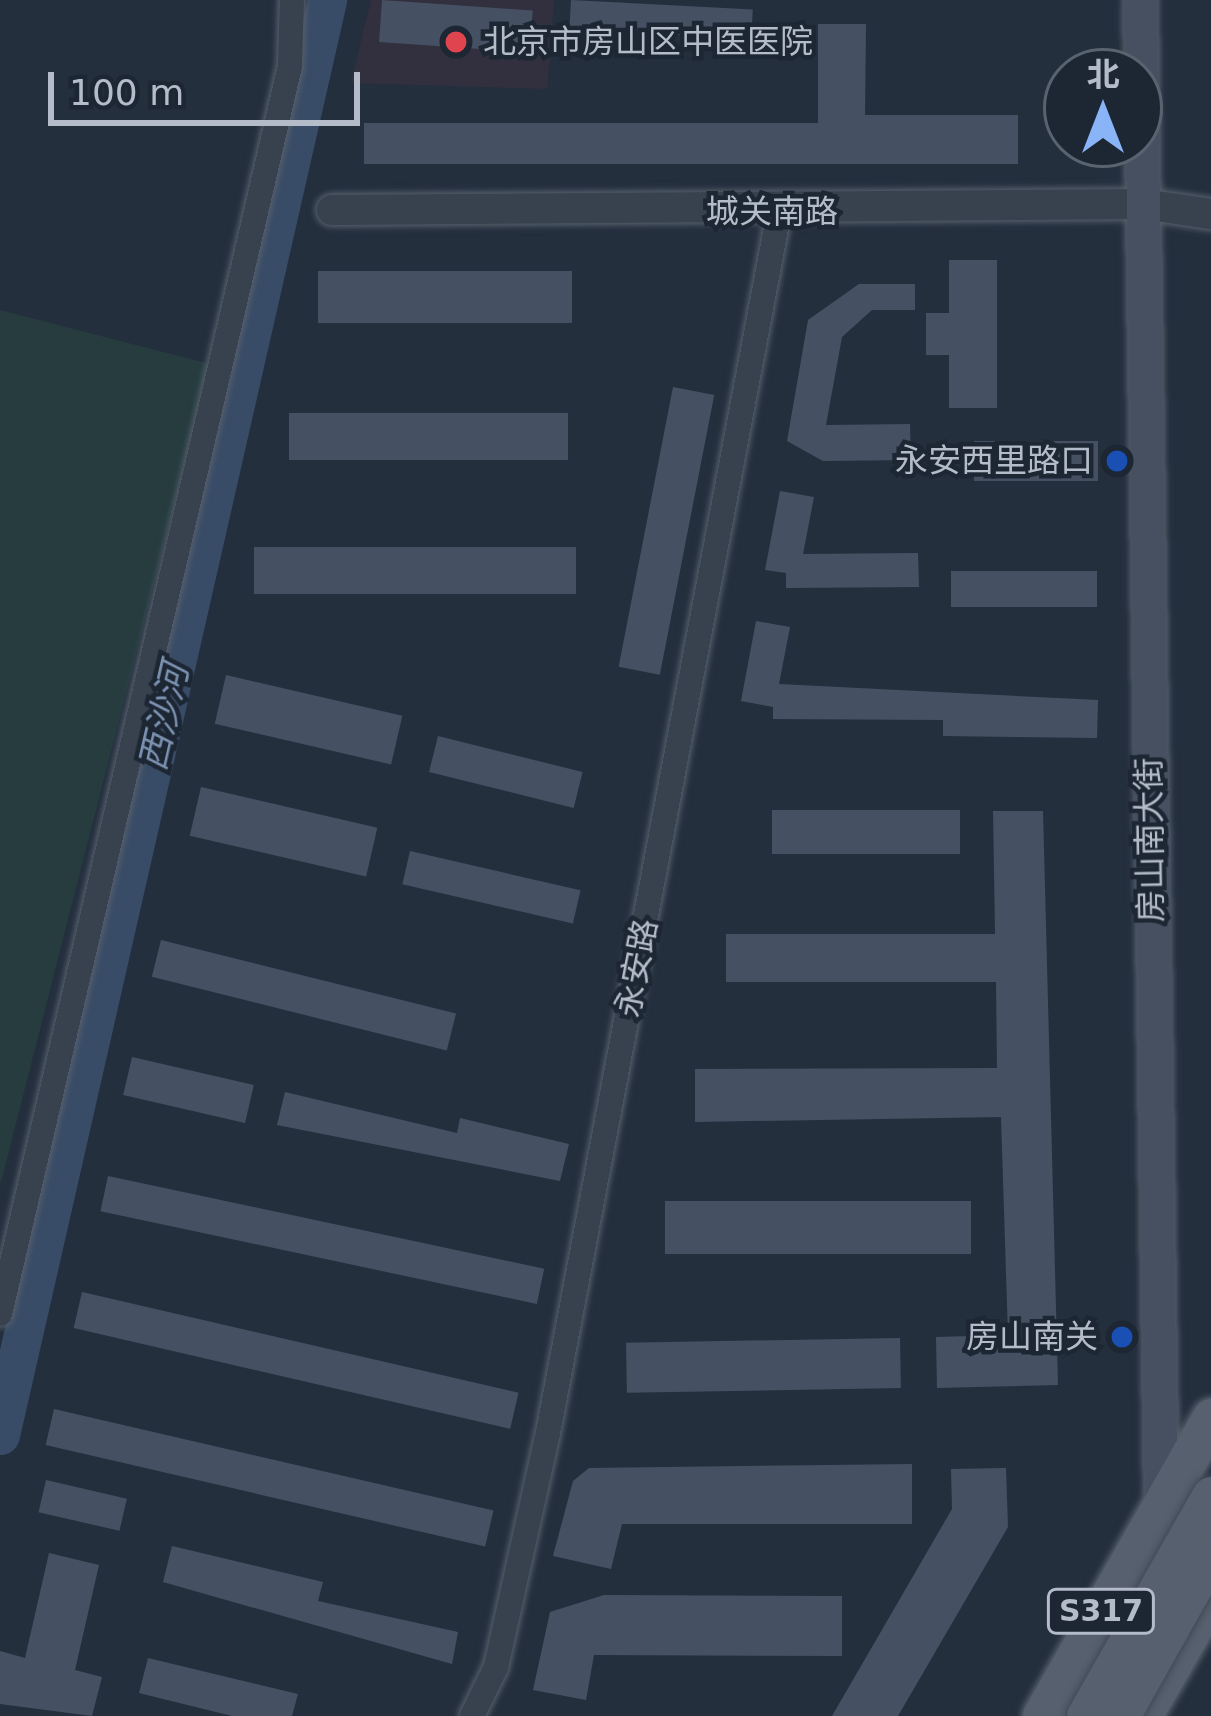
<!DOCTYPE html>
<meta charset="utf-8">
<style>
body{margin:0}
#map{position:relative;width:1211px;height:1716px;overflow:hidden;background:#242f3e;font-family:"DejaVu Sans","Noto Sans SC",sans-serif}
div>[style]{position:absolute}
[style*='--x']{left:calc(var(--x)*1px);top:calc(var(--y)*1px);width:calc(var(--w)*1px);rotate:calc(var(--a)*1deg)}
.medical>*{inset:0;background:#32303f}
.green>*{inset:0;background:#263c3f}
.river>*{height:39px;margin:-19.5px;padding:0 19.5px;transform-origin:19.5px;border-radius:19.5px;background:#394c67}
.building>*{inset:0;background:#455162;transform-origin:0 0}
.roads{filter:drop-shadow(0 0 3px #565f6c) drop-shadow(0 0 3px #565f6c)}
.minor>*{height:24px;margin:-12px;padding:0 12px;transform-origin:12px;border-radius:12px;background:#38414e}
.tertiary>*{height:30px;margin:-15px;padding:0 15px;transform-origin:15px;border-radius:15px;background:#38414e}
.secondary>*{height:33px;margin:-16.5px;padding:0 16.5px;transform-origin:16.5px;border-radius:16.5px;background:#465061}
.primary>*{height:39px;margin:-19.5px;padding:0 19.5px;transform-origin:19.5px;border-radius:19.5px;background:#56606e}
.bridges{filter:drop-shadow(0 0 3px #414a57) drop-shadow(0 0 3px #414a57)}
.primary-bridge>*{height:39px;margin:-19.5px;padding:0 19.5px;transform-origin:19.5px;border-radius:19.5px;background:#56606e}
.dots>*{width:33px;height:33px;translate:-50% -50%;box-sizing:border-box;border:6px solid #1d2633;border-radius:50%}
span{translate:-50% -50%;white-space:nowrap;text-align:center;line-height:1.15;-webkit-text-stroke:9px #1d2633;paint-order:stroke}
.shield-label span{padding:3px 9px;background:#1d2633;border:3px solid;border-radius:9px;-webkit-text-stroke-width:0}
.shield-label{font-size:30px;color:#b4bcc9;font-weight:700}
.poi-label{font-size:33px;color:#b4bcc9}
.left{translate:0 -50%;text-align:left}
.right{translate:-100% -50%;text-align:right}
.street-label{font-size:33px;color:#b4bcc9}
.water-label{font-size:36px;color:#7c92b1;font-style:italic}
.north{position:absolute;left:1043px;top:48px;width:120px;height:120px;box-sizing:border-box;background:#1d2633;border:3px solid #59626f;border-radius:50%;rotate:0deg;font-size:33px;font-weight:700;line-height:48px;text-align:center;color:#b4bcc9}
.north::after{content:'';display:block;margin:auto;width:42px;height:54px;background:#8ab4f8;clip-path:polygon(50% 0,100% 100%,50% 72%,0 100%)}
.scale{position:absolute;left:48px;top:72px;width:312px;height:54px;box-sizing:border-box;border:6px solid #b4bcc9;border-top:0;padding-left:15px;font-size:36px;line-height:42px;white-space:nowrap;color:#b4bcc9;-webkit-text-stroke:9px #1d2633;paint-order:stroke}
</style>
<div id="map">
<div class="medical">
<div style="clip-path:polygon(371px 0,554px 0,547px 89px,351px 83px)"></div>
</div>
<div class="green">
<div style="clip-path:polygon(0 310px,210px 364px,1px 1182px,0 1182px)"></div>
</div>
<div class="river">
<div style="--x:0;--y:1435;--w:1472;--a:-77.16"></div>
</div>
<div class="building">
<div style="left:382px;top:0;width:151px;height:42px;rotate:4deg"></div>
<div style="left:571px;top:0;width:182px;height:29px;rotate:3deg"></div>
<div style="clip-path:polygon(818px 24px,866px 24px,865px 115px,1018px 115px,1018px 164px,364px 164px,364px 123px,818px 123px)"></div>
<div style="clip-path:polygon(949px 260px,997px 260px,997px 408px,949px 408px,949px 355px,926px 355px,926px 313px,949px 313px)"></div>
<div style="left:318px;top:271px;width:254px;height:52px"></div>
<div style="clip-path:polygon(859px 284px,915px 284px,915px 310px,872px 310px,842px 337px,826px 425px,910px 424px,911px 460px,823px 461px,787px 441px,808px 320px)"></div>
<div style="left:673px;top:387px;width:42px;height:285px;rotate:11deg"></div>
<div style="left:568px;top:413px;width:47px;height:279px;rotate:90deg"></div>
<div style="left:974px;top:441px;width:124px;height:40px"></div>
<div style="clip-path:polygon(780px 491px,814px 497px,803px 554px,918px 553px,919px 587px,786px 588px,786px 573px,765px 570px)"></div>
<div style="left:254px;top:547px;width:322px;height:47px"></div>
<div style="left:951px;top:571px;width:146px;height:36px"></div>
<div style="clip-path:polygon(756px 621px,790px 627px,779px 684px,1098px 700px,1097px 738px,943px 736px,943px 720px,773px 719px,773px 707px,741px 701px)"></div>
<div style="left:226px;top:675px;width:181px;height:50px;rotate:13deg"></div>
<div style="left:438px;top:736px;width:149px;height:37px;rotate:14deg"></div>
<div style="left:201px;top:787px;width:181px;height:50px;rotate:13deg"></div>
<div style="left:772px;top:810px;width:188px;height:44px"></div>
<div style="clip-path:polygon(993px 811px,1043px 811px,1058px 1385px,937px 1388px,936px 1337px,1008px 1335px,1001px 1117px,695px 1122px,695px 1069px,997px 1068px,996px 982px,726px 982px,726px 934px,995px 934px)"></div>
<div style="left:410px;top:851px;width:175px;height:34px;rotate:13deg"></div>
<div style="left:161px;top:940px;width:304px;height:38px;rotate:14deg"></div>
<div style="left:132px;top:1057px;width:125px;height:39px;rotate:13deg"></div>
<div style="clip-path:polygon(285px 1092px,457px 1133px,460px 1118px,569px 1144px,560px 1181px,277px 1125px)"></div>
<div style="left:108px;top:1176px;width:446px;height:36px;rotate:12deg"></div>
<div style="left:665px;top:1201px;width:306px;height:53px"></div>
<div style="left:82px;top:1292px;width:448px;height:37px;rotate:13deg"></div>
<div style="left:900px;top:1338px;width:50px;height:274px;rotate:89deg"></div>
<div style="left:54px;top:1409px;width:451px;height:37px;rotate:13deg"></div>
<div style="clip-path:polygon(912px 1464px,912px 1524px,622px 1524px,611px 1569px,553px 1556px,573px 1481px,589px 1468px)"></div>
<div style="clip-path:polygon(1006px 1468px,1008px 1527px,898px 1716px,832px 1716px,952px 1509px,951px 1469px)"></div>
<div style="left:46px;top:1480px;width:83px;height:33px;rotate:13deg"></div>
<div style="clip-path:polygon(172px 1546px,323px 1582px,318px 1601px,458px 1632px,452px 1664px,163px 1582px)"></div>
<div style="clip-path:polygon(49px 1553px,99px 1565px,75px 1670px,102px 1677px,92px 1716px,0 1704px,0 1651px,25px 1658px)"></div>
<div style="clip-path:polygon(604px 1595px,842px 1596px,842px 1656px,594px 1655px,586px 1700px,533px 1690px,550px 1612px)"></div>
<div style="clip-path:polygon(148px 1658px,298px 1694px,292px 1716px,232px 1716px,139px 1693px)"></div>
</div>
<div class="roads">
<div class="minor">
<div style="--x:0;--y:1314;--w:1281;--a:-76.92"></div>
<div style="--x:290;--y:66;--w:66;--a:-88.3"></div>
<div style="--x:472;--y:1716;--w:55;--a:-63.9"></div>
<div style="--x:496;--y:1667;--w:240;--a:-77.5"></div>
<div style="--x:548;--y:1433;--w:1242;--a:-79.28"></div>
</div>
<div class="tertiary">
<div style="--x:332;--y:210;--w:811;--a:-0.42"></div>
<div style="--x:1143;--y:204;--w:69;--a:8.4"></div>
</div>
<div class="secondary">
<div style="--x:1140;--y:0;--w:1510;--a:89.2"></div>
</div>
<div class="primary">
<div style="--x:1042;--y:1716;--w:343;--a:-60.4"></div>
<div style="--x:1142;--y:1716;--w:138;--a:-60.1"></div>
</div>
</div>
<div class="bridges">
<div class="primary-bridge">
<div style="--x:1086;--y:1716;--w:253;--a:-60.4"></div>
<div style="--x:1120;--y:1716;--w:186;--a:-60.7"></div>
</div>
</div>
<div class="dots">
<div style="left:456px;top:42px;background:#e0444e"></div>
<div style="left:1117px;top:461px;background:#1a4fb4"></div>
<div style="left:1122px;top:1337px;background:#1a4fb4"></div>
</div>
<div class="shield-label">
<span style="left:1101px;top:1611px">S317</span>
</div>
<div class="poi-label">
<span class="left" style="left:483px;top:42px">北京市房山区中医医院</span>
<span class="right" style="left:1093px;top:461px">永安西里路口</span>
<span class="right" style="left:1098px;top:1337px">房山南关</span>
</div>
<div class="street-label">
<span style="left:772px;top:212px">城关南路</span>
<span style="left:1150px;top:840px;rotate:-91deg">房山南大街</span>
<span style="left:637px;top:968px;rotate:-79deg">永安路</span>
</div>
<div class="water-label">
<span style="left:164px;top:717px;rotate:-77deg">西沙河</span>
</div>
<div class="north">北</div>
<div class="scale">100 m</div>
</div>
